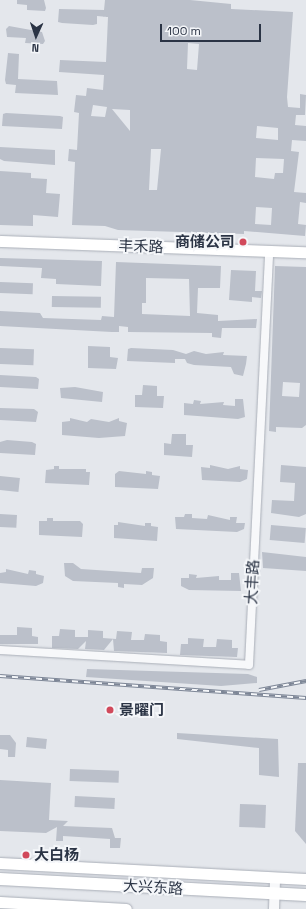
<!DOCTYPE html>
<meta charset="utf-8">
<style>
body{margin:0}
#map{position:relative;width:306px;height:909px;overflow:hidden;background:#e4e7ec;font-family:"Space Grotesk","Noto Sans SC",sans-serif}
div>[style]{position:absolute}
[style*='--x']{left:calc(var(--x)*1px);top:calc(var(--y)*1px);width:calc(var(--w)*1px);rotate:calc(var(--a)*1deg)}
.building>*{inset:0;background:#bbc0ca;transform-origin:0 0}
.roads{filter:drop-shadow(0 0 1px #a9aeb7) drop-shadow(0 0 1px #a9aeb7)}
.minor>*{height:8px;margin:-4px;padding:0 4px;transform-origin:4px;border-radius:4px;background:#f7f8fa}
.tertiary>*{height:10px;margin:-5px;padding:0 5px;transform-origin:5px;border-radius:5px;background:#f7f8fa}
.secondary>*{height:11px;margin:-5.5px;padding:0 5.5px;transform-origin:5.5px;border-radius:5.5px;background:#fff}
.primary>*{height:12px;margin:-6px;padding:0 6px;transform-origin:6px;border-radius:6px;background:#fff}
.rail>*{height:3.5px;margin-top:-1.75px;transform-origin:0;background:repeating-linear-gradient(90deg,#f4f6f9 0 6px,#7d8696 0 12px);box-sizing:border-box;border-block:1px solid #7d8696}
.dots>*{width:11px;height:11px;translate:-50% -50%;box-sizing:border-box;border:2px solid #f4f6f9;border-radius:50%}
span{translate:-50% -50%;white-space:nowrap;text-align:center;line-height:1.15;-webkit-text-stroke:4px #f4f6f9;paint-order:stroke}
.poi-label{font-size:15px;color:#2b3445;font-weight:700}
.right{translate:-100% -50%;text-align:right}
.left{translate:0 -50%;text-align:left}
.street-label{font-size:15px;color:#2b3445}
.north{position:absolute;left:16px;top:16px;width:40px;height:40px;-webkit-text-stroke:3px #f4f6f9;paint-order:stroke;rotate:183deg;font-size:11px;font-weight:700;line-height:16px;text-align:center;color:#2b3445}
.north::after{content:'';display:block;margin:auto;width:14px;height:18px;background:#2b3445;clip-path:polygon(50% 0,100% 100%,50% 72%,0 100%)}
.scale{position:absolute;left:160px;top:24px;width:101px;height:18px;box-sizing:border-box;border:2px solid #2b3445;border-top:0;padding-left:5px;font-size:12px;line-height:14px;white-space:nowrap;color:#2b3445;-webkit-text-stroke:3px #f4f6f9;paint-order:stroke}
</style>
<div id="map">
<div class="building">
<div style="clip-path:polygon(17px 0,44px 0,46px 8px,45px 11px,27px 10px,27px 5px,17px 4px)"></div>
<div style="clip-path:polygon(evenodd,105px 0,190px 0,231px 4px,231px 9px,293px 12px,287px 97px,288px 107px,300px 108px,300px 94px,306px 95px,305px 115px,296px 115px,295px 125px,306px 126px,306px 141px,292px 140px,291px 151px,299px 152px,294px 192px,306px 193px,306px 203px,300px 202px,298px 224px,306px 225px,305px 236px,244px 231px,244px 234px,118px 230px,105px 226px,72px 225px,75px 162px,68px 161px,69px 149px,77px 150px,79px 113px,74px 112px,76px 95px,86px 96px,87px 88px,103px 90px,104px 75px,59px 72px,60px 60px,106px 62px,108px 17px,97px 16px,97px 24px,93px 25px,62px 23px,58px 22px,59px 9px,104px 10px,105px 0,188px 43px,199px 44px,197px 70px,187px 69px,188px 43px,105px 0,93px 105px,107px 107px,105px 117px,91px 116px,93px 105px,105px 0,112px 109px,130px 110px,130px 131px,112px 109px,105px 0,257px 126px,278px 128px,278px 140px,256px 138px,257px 126px,105px 0,151px 149px,161px 149px,157px 190px,149px 190px,151px 149px,105px 0,256px 158px,284px 159px,283px 173px,275px 173px,274px 179px,255px 177px,256px 158px,105px 0,256px 207px,272px 208px,271px 225px,255px 224px,256px 207px)"></div>
<div style="clip-path:polygon(9px 26px,42px 32px,45px 41px,43px 44px,25px 43px,26px 38px,7px 37px,6px 29px)"></div>
<div style="clip-path:polygon(8px 53px,19px 54px,18px 79px,57px 81px,58px 95px,15px 93px,16px 85px,6px 84px,5px 80px)"></div>
<div style="clip-path:polygon(6px 113px,60px 116px,63px 117px,62px 129px,2px 126px,3px 114px)"></div>
<div style="clip-path:polygon(0 147px,55px 150px,55px 165px,4px 161px,0 159px)"></div>
<div style="clip-path:polygon(0 171px,31px 173px,31px 178px,47px 179px,46px 193px,60px 194px,58px 217px,33px 215px,33px 226px,0 225px)"></div>
<div style="clip-path:polygon(0 258px,102px 261px,101px 286px,56px 284px,56px 279px,41px 278px,42px 268px,0 266px)"></div>
<div style="clip-path:polygon(evenodd,116px 262px,221px 266px,220px 288px,198px 288px,197px 313px,218px 315px,218px 321px,257px 319px,256px 328px,222px 328px,221px 338px,212px 337px,212px 333px,128px 332px,128px 327px,119px 326px,119px 332px,112px 332px,0 326px,0 311px,40px 313px,43px 318px,101px 320px,102px 316px,114px 317px,116px 262px,146px 278px,189px 279px,190px 316px,142px 314px,142px 303px,146px 303px,146px 278px)"></div>
<div style="clip-path:polygon(evenodd,275px 266px,306px 267px,306px 425px,302px 428px,276px 427px,276px 432px,269px 431px,275px 266px,283px 382px,300px 383px,299px 397px,282px 396px,283px 382px)"></div>
<div style="clip-path:polygon(231px 270px,256px 271px,255px 291px,262px 291px,261px 298px,252px 297px,252px 302px,229px 300px)"></div>
<div style="left:0;top:282px;width:33px;height:11px;rotate:2deg"></div>
<div style="left:52px;top:296px;width:49px;height:11px;rotate:1deg"></div>
<div style="clip-path:polygon(88px 346px,110px 347px,110px 357px,118px 358px,116px 369px,88px 368px)"></div>
<div style="left:0;top:348px;width:34px;height:16px;rotate:2deg"></div>
<div style="clip-path:polygon(131px 348px,173px 350px,186px 354px,194px 351px,206px 354px,224px 352px,223px 355px,247px 356px,246px 364px,243px 376px,234px 374px,231px 367px,194px 365px,187px 363px,185px 359px,175px 359px,175px 363px,127px 361px,128px 349px)"></div>
<div style="clip-path:polygon(0 375px,36px 377px,39px 379px,38px 389px,0 387px)"></div>
<div style="clip-path:polygon(143px 385px,157px 386px,157px 396px,164px 396px,163px 408px,135px 407px,135px 395px,142px 395px)"></div>
<div style="clip-path:polygon(75px 387px,103px 392px,102px 402px,61px 398px,60px 388px)"></div>
<div style="clip-path:polygon(235px 399px,243px 399px,245px 417px,238px 419px,184px 415px,184px 403px,193px 404px,194px 400px,201px 401px,200px 404px,224px 402px,223px 405px,235px 406px)"></div>
<div style="clip-path:polygon(0 408px,34px 409px,38px 412px,36px 422px,0 420px)"></div>
<div style="clip-path:polygon(70px 418px,87px 422px,91px 419px,109px 422px,119px 418px,119px 421px,127px 423px,125px 436px,99px 438px,62px 435px,62px 422px,70px 421px)"></div>
<div style="clip-path:polygon(172px 434px,186px 434px,186px 445px,193px 445px,192px 457px,164px 455px,164px 443px,171px 444px)"></div>
<div style="clip-path:polygon(7px 440px,32px 442px,36px 444px,35px 455px,0 453px,0 442px)"></div>
<div style="clip-path:polygon(210px 465px,228px 469px,240px 466px,240px 469px,248px 470px,247px 479px,240px 482px,202px 480px,201px 467px,210px 468px)"></div>
<div style="clip-path:polygon(281px 465px,306px 467px,306px 514px,299px 517px,271px 513px,272px 500px,294px 501px,295px 483px,280px 482px)"></div>
<div style="clip-path:polygon(54px 466px,59px 466px,59px 469px,86px 469px,86px 472px,90px 472px,89px 485px,45px 483px,46px 470px,54px 469px)"></div>
<div style="clip-path:polygon(119px 471px,146px 474px,146px 471px,152px 472px,152px 475px,160px 476px,158px 489px,115px 487px,115px 474px)"></div>
<div style="left:0;top:476px;width:20px;height:14px;rotate:6deg"></div>
<div style="left:0;top:514px;width:17px;height:13px;rotate:3deg"></div>
<div style="clip-path:polygon(185px 514px,192px 514px,192px 518px,207px 519px,208px 515px,230px 520px,230px 517px,237px 517px,236px 523px,245px 523px,244px 529px,237px 532px,176px 529px,175px 517px,184px 517px)"></div>
<div style="clip-path:polygon(47px 518px,53px 518px,53px 521px,80px 521px,83px 524px,82px 537px,39px 535px,39px 521px,47px 521px)"></div>
<div style="clip-path:polygon(118px 522px,145px 526px,145px 523px,151px 523px,151px 526px,158px 527px,157px 541px,114px 538px,114px 525px,118px 525px)"></div>
<div style="left:271px;top:525px;width:35px;height:15px;rotate:5deg"></div>
<div style="clip-path:polygon(262px 552px,306px 557px,306px 571px,263px 568px)"></div>
<div style="clip-path:polygon(64px 563px,73px 563px,81px 569px,141px 573px,142px 568px,154px 568px,153px 578px,142px 585px,124px 584px,124px 588px,118px 587px,118px 583px,73px 581px,65px 576px)"></div>
<div style="clip-path:polygon(6px 569px,28px 574px,29px 570px,36px 571px,36px 574px,44px 576px,43px 583px,36px 586px,0 583px,0 573px,6px 572px)"></div>
<div style="clip-path:polygon(231px 573px,239px 573px,241px 591px,189px 590px,181px 586px,181px 578px,189px 578px,189px 574px,197px 575px,196px 578px,219px 576px,219px 580px,231px 580px)"></div>
<div style="clip-path:polygon(17px 627px,32px 628px,32px 636px,38px 637px,38px 644px,0 644px,0 635px,17px 635px)"></div>
<div style="clip-path:polygon(60px 629px,75px 630px,75px 637px,88px 637px,88px 630px,103px 631px,103px 638px,116px 639px,117px 631px,132px 632px,131px 640px,144px 640px,145px 634px,160px 635px,160px 641px,167px 642px,167px 653px,114px 651px,113px 639px,104px 650px,85px 649px,86px 641px,78px 649px,52px 648px,52px 636px,59px 636px)"></div>
<div style="clip-path:polygon(188px 638px,204px 639px,203px 647px,216px 647px,217px 639px,232px 640px,232px 648px,238px 648px,237px 657px,180px 655px,181px 644px,188px 644px)"></div>
<div style="clip-path:polygon(87px 669px,248px 674px,257px 677px,257px 683px,221px 686px,86px 677px)"></div>
<div style="clip-path:polygon(177px 733px,278px 739px,279px 777px,259px 775px,259px 748px,177px 739px)"></div>
<div style="clip-path:polygon(0 735px,10px 735px,16px 743px,15px 757px,8px 757px,8px 750px,0 749px)"></div>
<div style="left:27px;top:737px;width:20px;height:10px;rotate:6deg"></div>
<div style="clip-path:polygon(298px 763px,306px 763px,306px 844px,295px 831px)"></div>
<div style="left:70px;top:769px;width:49px;height:12px;rotate:2deg"></div>
<div style="clip-path:polygon(0 780px,51px 783px,49px 820px,68px 821px,63px 826px,112px 828px,115px 838px,121px 838px,120px 848px,110px 848px,110px 839px,63px 836px,63px 841px,56px 841px,57px 827px,46px 833px,0 831px)"></div>
<div style="left:75px;top:796px;width:40px;height:11px;rotate:3deg"></div>
<div style="left:240px;top:804px;width:26px;height:23px;rotate:2deg"></div>
</div>
<div class="roads">
<div class="minor">
<div style="--x:0;--y:650;--w:249;--a:3.4"></div>
<div style="--x:249;--y:665;--w:414;--a:-87.2"></div>
</div>
<div class="tertiary">
<div style="--x:274;--y:909;--w:31;--a:-88"></div>
</div>
<div class="secondary">
<div style="--x:0;--y:241;--w:306;--a:2.1"></div>
<div style="--x:0;--y:863;--w:306;--a:3"></div>
<div style="--x:0;--y:902;--w:126;--a:3.2"></div>
</div>
<div class="primary">
<div style="--x:0;--y:879;--w:306;--a:3"></div>
</div>
</div>
<div class="rail">
<div style="--x:0;--y:676;--w:307;--a:4.1"></div>
<div style="--x:259;--y:690;--w:48;--a:-10.8"></div>
</div>
<div class="dots">
<div style="left:243px;top:242px;background:#d1495b"></div>
<div style="left:110px;top:710px;background:#d1495b"></div>
<div style="left:26px;top:855px;background:#d1495b"></div>
</div>
<div class="poi-label">
<span class="right" style="left:235px;top:242px">商储公司</span>
<span class="left" style="left:119px;top:710px">景曜门</span>
<span class="left" style="left:34px;top:855px">大白杨</span>
</div>
<div class="street-label">
<span style="left:141px;top:246px;rotate:2deg">丰禾路</span>
<span style="left:252px;top:582px;rotate:-87deg">大丰路</span>
<span style="left:153px;top:887px;rotate:3deg">大兴东路</span>
</div>
<div class="north">N</div>
<div class="scale">100 m</div>
</div>
